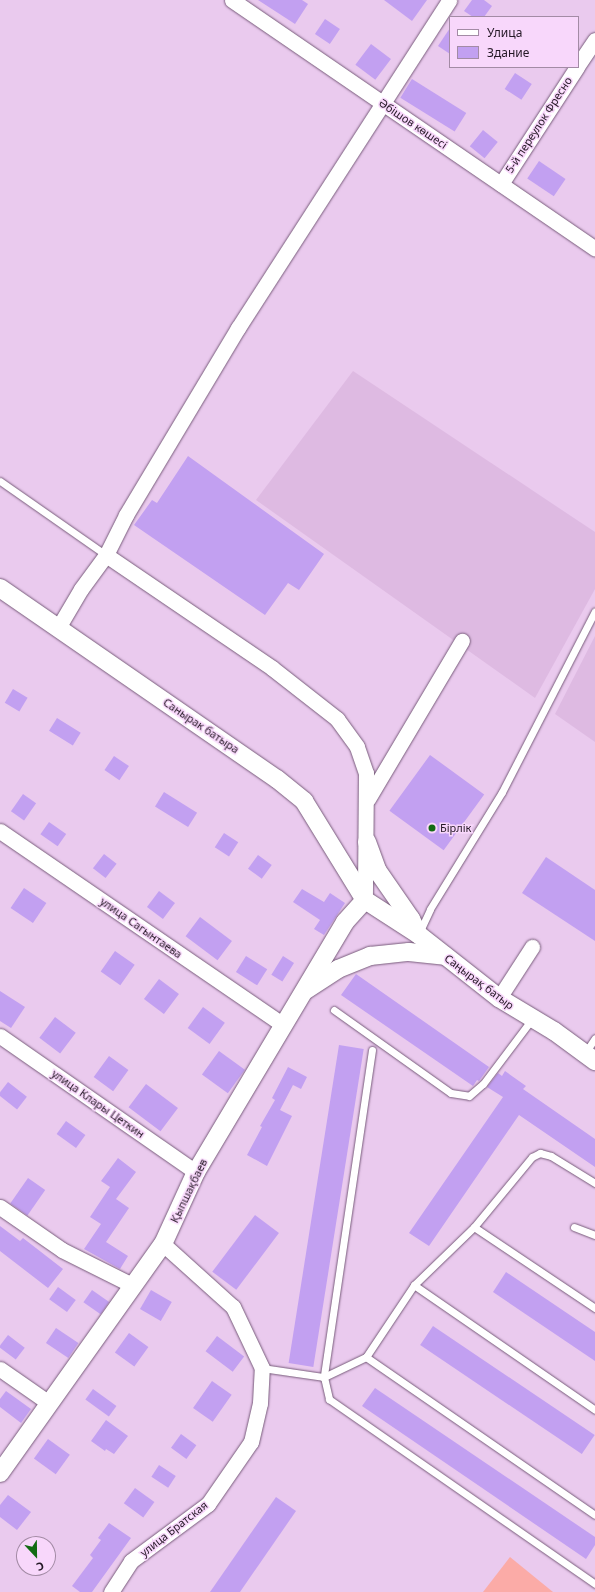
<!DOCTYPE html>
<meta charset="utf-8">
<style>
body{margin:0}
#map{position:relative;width:595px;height:1592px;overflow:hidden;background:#eacaee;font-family:"Noto Sans",sans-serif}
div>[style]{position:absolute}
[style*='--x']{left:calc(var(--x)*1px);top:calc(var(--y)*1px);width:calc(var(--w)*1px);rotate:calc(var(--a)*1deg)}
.built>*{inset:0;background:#debae2}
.green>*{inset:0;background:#fbaba7}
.building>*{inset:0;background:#c2a0f1;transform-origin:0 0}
.roads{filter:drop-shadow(0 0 1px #785c7b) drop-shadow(0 0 1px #785c7b)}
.service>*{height:7px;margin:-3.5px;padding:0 3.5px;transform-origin:3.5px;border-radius:3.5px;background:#fff}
.minor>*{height:15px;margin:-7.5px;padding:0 7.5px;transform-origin:7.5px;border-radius:7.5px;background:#fff}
.tertiary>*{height:18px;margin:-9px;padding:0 9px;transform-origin:9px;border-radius:9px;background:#fff}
.dots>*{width:11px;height:11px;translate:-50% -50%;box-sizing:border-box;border:2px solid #f8d7fb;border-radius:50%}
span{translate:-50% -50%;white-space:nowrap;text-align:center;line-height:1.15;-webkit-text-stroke:3px #f8d7fb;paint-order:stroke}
.street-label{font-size:11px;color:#241825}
.poi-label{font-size:11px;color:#241825}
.left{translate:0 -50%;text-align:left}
.legend{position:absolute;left:449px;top:16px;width:130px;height:52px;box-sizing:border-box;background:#f8d7fb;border:1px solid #a38ba5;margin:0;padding:5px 7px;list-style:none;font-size:12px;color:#241825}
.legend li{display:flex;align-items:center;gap:8px;height:20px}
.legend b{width:20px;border:1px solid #a38ba5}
.north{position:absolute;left:16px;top:1536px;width:40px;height:40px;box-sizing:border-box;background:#f8d7fb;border:1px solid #a38ba5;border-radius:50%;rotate:158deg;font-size:11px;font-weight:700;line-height:16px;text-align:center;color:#241825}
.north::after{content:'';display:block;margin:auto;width:14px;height:18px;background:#126b13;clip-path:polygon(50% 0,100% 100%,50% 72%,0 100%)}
</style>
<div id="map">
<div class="built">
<div style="clip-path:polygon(353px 371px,595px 532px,595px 589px,535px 698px,256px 500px)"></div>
<div style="clip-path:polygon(595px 636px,595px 742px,555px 714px)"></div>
</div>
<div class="green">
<div style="clip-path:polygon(510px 1557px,553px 1592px,483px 1592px)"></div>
</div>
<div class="building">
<div style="clip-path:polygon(258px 0,302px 0,308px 4px,295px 24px)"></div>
<div style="clip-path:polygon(384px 0,427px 0,412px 21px)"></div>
<div style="clip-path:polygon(472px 0,484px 0,492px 6px,484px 17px,473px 17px,464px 11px)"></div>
<div style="left:325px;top:19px;width:18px;height:18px;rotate:34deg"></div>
<div style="clip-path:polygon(450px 28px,450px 54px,438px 46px)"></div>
<div style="left:371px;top:44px;width:25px;height:26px;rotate:37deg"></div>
<div style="left:515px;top:73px;width:20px;height:19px;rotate:33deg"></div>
<div style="left:412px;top:79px;width:64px;height:22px;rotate:32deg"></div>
<div style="left:483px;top:130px;width:19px;height:21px;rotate:39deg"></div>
<div style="left:539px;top:161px;width:32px;height:21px;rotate:34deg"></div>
<div style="clip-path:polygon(188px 456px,324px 554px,299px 590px,288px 583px,265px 615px,134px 525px,152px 500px,157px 503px)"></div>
<div style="left:13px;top:689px;width:17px;height:16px;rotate:31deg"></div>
<div style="left:57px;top:718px;width:28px;height:15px;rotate:32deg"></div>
<div style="left:430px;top:755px;width:67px;height:69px;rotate:36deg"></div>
<div style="left:114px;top:756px;width:18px;height:17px;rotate:34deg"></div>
<div style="left:164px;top:792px;width:39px;height:17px;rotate:32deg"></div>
<div style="left:23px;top:794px;width:16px;height:21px;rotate:35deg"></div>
<div style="left:49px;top:822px;width:21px;height:15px;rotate:35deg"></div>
<div style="left:224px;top:833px;width:17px;height:17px;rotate:33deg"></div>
<div style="left:104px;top:854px;width:16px;height:18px;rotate:38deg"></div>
<div style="left:258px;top:855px;width:17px;height:17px;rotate:36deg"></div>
<div style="clip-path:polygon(546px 857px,595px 890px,595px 941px,522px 893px)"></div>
<div style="left:24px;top:888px;width:27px;height:24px;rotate:34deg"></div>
<div style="clip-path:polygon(302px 889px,324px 902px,330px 893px,345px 903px,324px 935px,314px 929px,320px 920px,293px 902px)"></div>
<div style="left:159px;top:891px;width:20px;height:20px;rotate:37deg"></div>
<div style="left:200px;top:917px;width:40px;height:24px;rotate:37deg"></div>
<div style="left:115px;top:951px;width:24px;height:25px;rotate:35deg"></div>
<div style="left:246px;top:956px;width:25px;height:19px;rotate:32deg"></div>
<div style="left:283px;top:956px;width:13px;height:22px;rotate:32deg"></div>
<div style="clip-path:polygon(356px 974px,489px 1067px,479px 1081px,477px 1080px,473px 1086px,341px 995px)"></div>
<div style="left:159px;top:979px;width:25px;height:25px;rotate:37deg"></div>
<div style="clip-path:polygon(0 991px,25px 1007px,11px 1028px,0 1021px)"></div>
<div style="left:203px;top:1007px;width:27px;height:26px;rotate:36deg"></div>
<div style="left:55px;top:1017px;width:26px;height:26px;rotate:37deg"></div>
<div style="left:339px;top:1045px;width:25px;height:322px;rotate:9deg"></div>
<div style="left:219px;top:1051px;width:32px;height:29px;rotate:36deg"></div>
<div style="left:109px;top:1056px;width:24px;height:26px;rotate:36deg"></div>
<div style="clip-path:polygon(288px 1067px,307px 1077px,301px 1089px,293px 1085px,280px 1110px,292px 1116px,267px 1166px,247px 1155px,262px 1127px,260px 1126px,275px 1100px,272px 1098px)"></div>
<div style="clip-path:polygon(505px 1071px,526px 1086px,523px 1089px,595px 1139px,595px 1167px,519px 1115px,429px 1246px,409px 1233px,503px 1097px,487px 1087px,498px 1073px,502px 1076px)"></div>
<div style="left:8px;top:1082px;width:24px;height:16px;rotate:38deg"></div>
<div style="left:146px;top:1084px;width:40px;height:29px;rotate:37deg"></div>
<div style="left:66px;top:1121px;width:24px;height:16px;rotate:36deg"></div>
<div style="clip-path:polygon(118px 1158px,136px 1172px,116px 1199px,129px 1208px,106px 1242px,128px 1256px,120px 1269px,84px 1249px,101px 1224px,90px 1217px,110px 1187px,101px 1181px)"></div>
<div style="left:28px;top:1178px;width:21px;height:31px;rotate:35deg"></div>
<div style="left:255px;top:1215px;width:30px;height:71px;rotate:37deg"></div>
<div style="clip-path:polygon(0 1226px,20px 1241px,23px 1238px,63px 1269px,48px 1288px,0 1251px)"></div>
<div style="clip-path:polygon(506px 1272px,595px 1332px,595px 1361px,493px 1292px)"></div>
<div style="left:58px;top:1287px;width:22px;height:15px;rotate:36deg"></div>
<div style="left:92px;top:1290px;width:21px;height:15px;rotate:35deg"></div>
<div style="left:151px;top:1290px;width:24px;height:22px;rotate:30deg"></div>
<div style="left:433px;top:1326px;width:195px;height:23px;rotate:34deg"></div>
<div style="left:56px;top:1328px;width:27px;height:18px;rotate:34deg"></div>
<div style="left:129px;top:1333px;width:24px;height:24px;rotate:36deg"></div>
<div style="left:8px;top:1335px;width:21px;height:15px;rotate:37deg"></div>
<div style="left:217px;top:1336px;width:34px;height:19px;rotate:37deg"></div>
<div style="left:212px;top:1381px;width:24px;height:33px;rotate:35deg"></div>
<div style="clip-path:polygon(375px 1388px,595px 1537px,595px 1545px,586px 1559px,362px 1406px)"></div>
<div style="left:93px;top:1389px;width:29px;height:13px;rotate:36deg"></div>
<div style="clip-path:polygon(6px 1391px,31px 1409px,21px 1423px,0 1407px,0 1399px)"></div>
<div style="clip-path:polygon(106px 1420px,128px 1436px,114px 1454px,106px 1449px,105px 1451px,91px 1441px)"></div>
<div style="left:181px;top:1434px;width:19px;height:17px;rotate:36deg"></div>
<div style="left:48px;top:1439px;width:27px;height:24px;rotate:36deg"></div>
<div style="left:159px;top:1465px;width:20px;height:14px;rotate:33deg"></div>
<div style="left:135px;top:1488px;width:24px;height:19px;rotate:36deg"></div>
<div style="clip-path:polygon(8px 1495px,31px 1512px,17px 1530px,0 1517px,0 1505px)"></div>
<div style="clip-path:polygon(276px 1497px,296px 1511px,240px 1592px,210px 1592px)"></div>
<div style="clip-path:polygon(109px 1523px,131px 1538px,92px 1592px,80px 1592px,72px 1586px,93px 1558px,90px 1555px,101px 1540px,98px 1538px)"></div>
</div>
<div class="roads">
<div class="service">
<div style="--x:0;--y:481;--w:129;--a:34.9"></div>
<div style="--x:419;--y:933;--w:26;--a:-65"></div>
<div style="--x:430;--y:909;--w:137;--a:-58.4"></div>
<div style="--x:502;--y:792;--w:203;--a:-62.8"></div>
<div style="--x:334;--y:1010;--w:143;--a:35.4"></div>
<div style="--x:451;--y:1093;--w:18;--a:9"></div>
<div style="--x:469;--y:1096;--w:18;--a:-41"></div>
<div style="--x:483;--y:1084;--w:81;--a:-53"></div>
<div style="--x:372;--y:1050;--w:331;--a:98.4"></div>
<div style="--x:324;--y:1377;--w:23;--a:77"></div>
<div style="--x:329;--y:1399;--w:324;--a:34.8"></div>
<div style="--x:585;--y:1053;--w:18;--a:-56"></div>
<div style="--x:474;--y:1227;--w:146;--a:33.8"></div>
<div style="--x:574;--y:1227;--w:22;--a:21"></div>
<div style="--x:414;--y:1285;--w:220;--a:34.6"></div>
<div style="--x:366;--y:1357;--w:278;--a:34.6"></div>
<div style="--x:262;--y:1368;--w:63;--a:8.3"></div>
<div style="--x:324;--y:1377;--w:47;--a:-25.5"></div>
<div style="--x:366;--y:1357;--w:87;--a:-56.3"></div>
<div style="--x:414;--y:1285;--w:83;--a:-44"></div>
<div style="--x:474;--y:1227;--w:91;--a:-50.4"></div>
<div style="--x:532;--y:1157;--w:9;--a:-27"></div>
<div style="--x:540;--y:1153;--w:11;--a:15"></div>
<div style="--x:551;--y:1156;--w:52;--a:31.5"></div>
</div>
<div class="minor">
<div style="--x:232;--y:0;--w:440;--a:34.4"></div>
<div style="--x:578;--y:65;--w:30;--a:-56"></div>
<div style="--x:501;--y:184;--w:140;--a:-57"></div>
<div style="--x:106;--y:555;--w:201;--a:34.2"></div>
<div style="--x:272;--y:668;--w:83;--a:38.1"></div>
<div style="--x:337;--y:719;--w:34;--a:54"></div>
<div style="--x:357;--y:747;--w:28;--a:71"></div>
<div style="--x:366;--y:773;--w:127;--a:90.5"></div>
<div style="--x:58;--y:628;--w:45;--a:-59.5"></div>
<div style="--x:81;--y:589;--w:42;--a:-53.7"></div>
<div style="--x:106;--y:555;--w:45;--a:-63.4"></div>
<div style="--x:126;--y:515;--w:218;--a:-59.1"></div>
<div style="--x:238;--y:328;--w:390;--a:-57.2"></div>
<div style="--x:368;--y:799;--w:184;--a:-59.3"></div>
<div style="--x:0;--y:831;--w:343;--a:34.4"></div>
<div style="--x:499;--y:998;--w:61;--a:-57.1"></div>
<div style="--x:0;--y:1036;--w:239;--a:34.8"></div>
<div style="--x:0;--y:1207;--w:75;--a:34.7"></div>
<div style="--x:62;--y:1250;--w:80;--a:26.6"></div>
<div style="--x:0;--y:1369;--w:60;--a:34.8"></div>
<div style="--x:111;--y:1592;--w:37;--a:-57"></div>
<div style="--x:131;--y:1561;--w:96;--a:-36.5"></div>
<div style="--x:208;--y:1504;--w:75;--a:-55.3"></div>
<div style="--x:251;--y:1442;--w:40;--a:-77"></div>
<div style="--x:260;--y:1403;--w:35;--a:-87"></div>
<div style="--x:262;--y:1368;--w:68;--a:-115.4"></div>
<div style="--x:233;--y:1307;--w:94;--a:-138"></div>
</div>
<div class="tertiary">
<div style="--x:0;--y:588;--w:336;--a:34.6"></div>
<div style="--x:277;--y:779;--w:35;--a:39"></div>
<div style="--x:304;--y:801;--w:116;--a:58.4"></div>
<div style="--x:365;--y:900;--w:64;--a:32.9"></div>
<div style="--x:419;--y:935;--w:102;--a:38.2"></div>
<div style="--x:499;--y:998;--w:64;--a:31"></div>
<div style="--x:554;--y:1031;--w:51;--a:36.2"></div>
<div style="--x:367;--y:842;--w:30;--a:70"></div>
<div style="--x:377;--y:870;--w:60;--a:55.2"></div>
<div style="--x:411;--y:919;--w:17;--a:65"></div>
<div style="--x:306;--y:990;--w:38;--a:-33"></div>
<div style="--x:338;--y:969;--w:35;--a:-22"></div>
<div style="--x:370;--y:956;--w:39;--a:-6"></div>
<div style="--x:409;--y:952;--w:36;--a:6"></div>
<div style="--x:0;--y:1473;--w:281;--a:-54.6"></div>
<div style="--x:163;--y:1244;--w:79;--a:-65.4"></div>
<div style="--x:196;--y:1172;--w:291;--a:-59.2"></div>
<div style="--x:345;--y:922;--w:30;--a:-48"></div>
</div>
</div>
<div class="dots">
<div style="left:432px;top:828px;background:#126b13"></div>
</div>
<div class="street-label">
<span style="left:413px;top:124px;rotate:34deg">Әбішов көшесі</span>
<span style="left:539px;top:125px;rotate:-57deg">5-й переулок Фресно</span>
<span style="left:201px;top:726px;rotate:34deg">Санырак батыра</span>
<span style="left:141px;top:928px;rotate:35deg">улица Сагынтаева</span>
<span style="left:479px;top:982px;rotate:37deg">Саңырақ батыр</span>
<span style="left:98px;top:1104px;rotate:35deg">улица Клары Цеткин</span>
<span style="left:189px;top:1191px;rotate:-64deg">Қыпшақбаев</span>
<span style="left:174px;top:1529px;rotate:-38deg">улица Братская</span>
</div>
<div class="poi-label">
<span class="left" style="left:440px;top:828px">Бірлік</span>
</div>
<ul class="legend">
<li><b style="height:5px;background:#fff"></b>Улица</li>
<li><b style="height:11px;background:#c2a0f1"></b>Здание</li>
</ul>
<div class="north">С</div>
</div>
